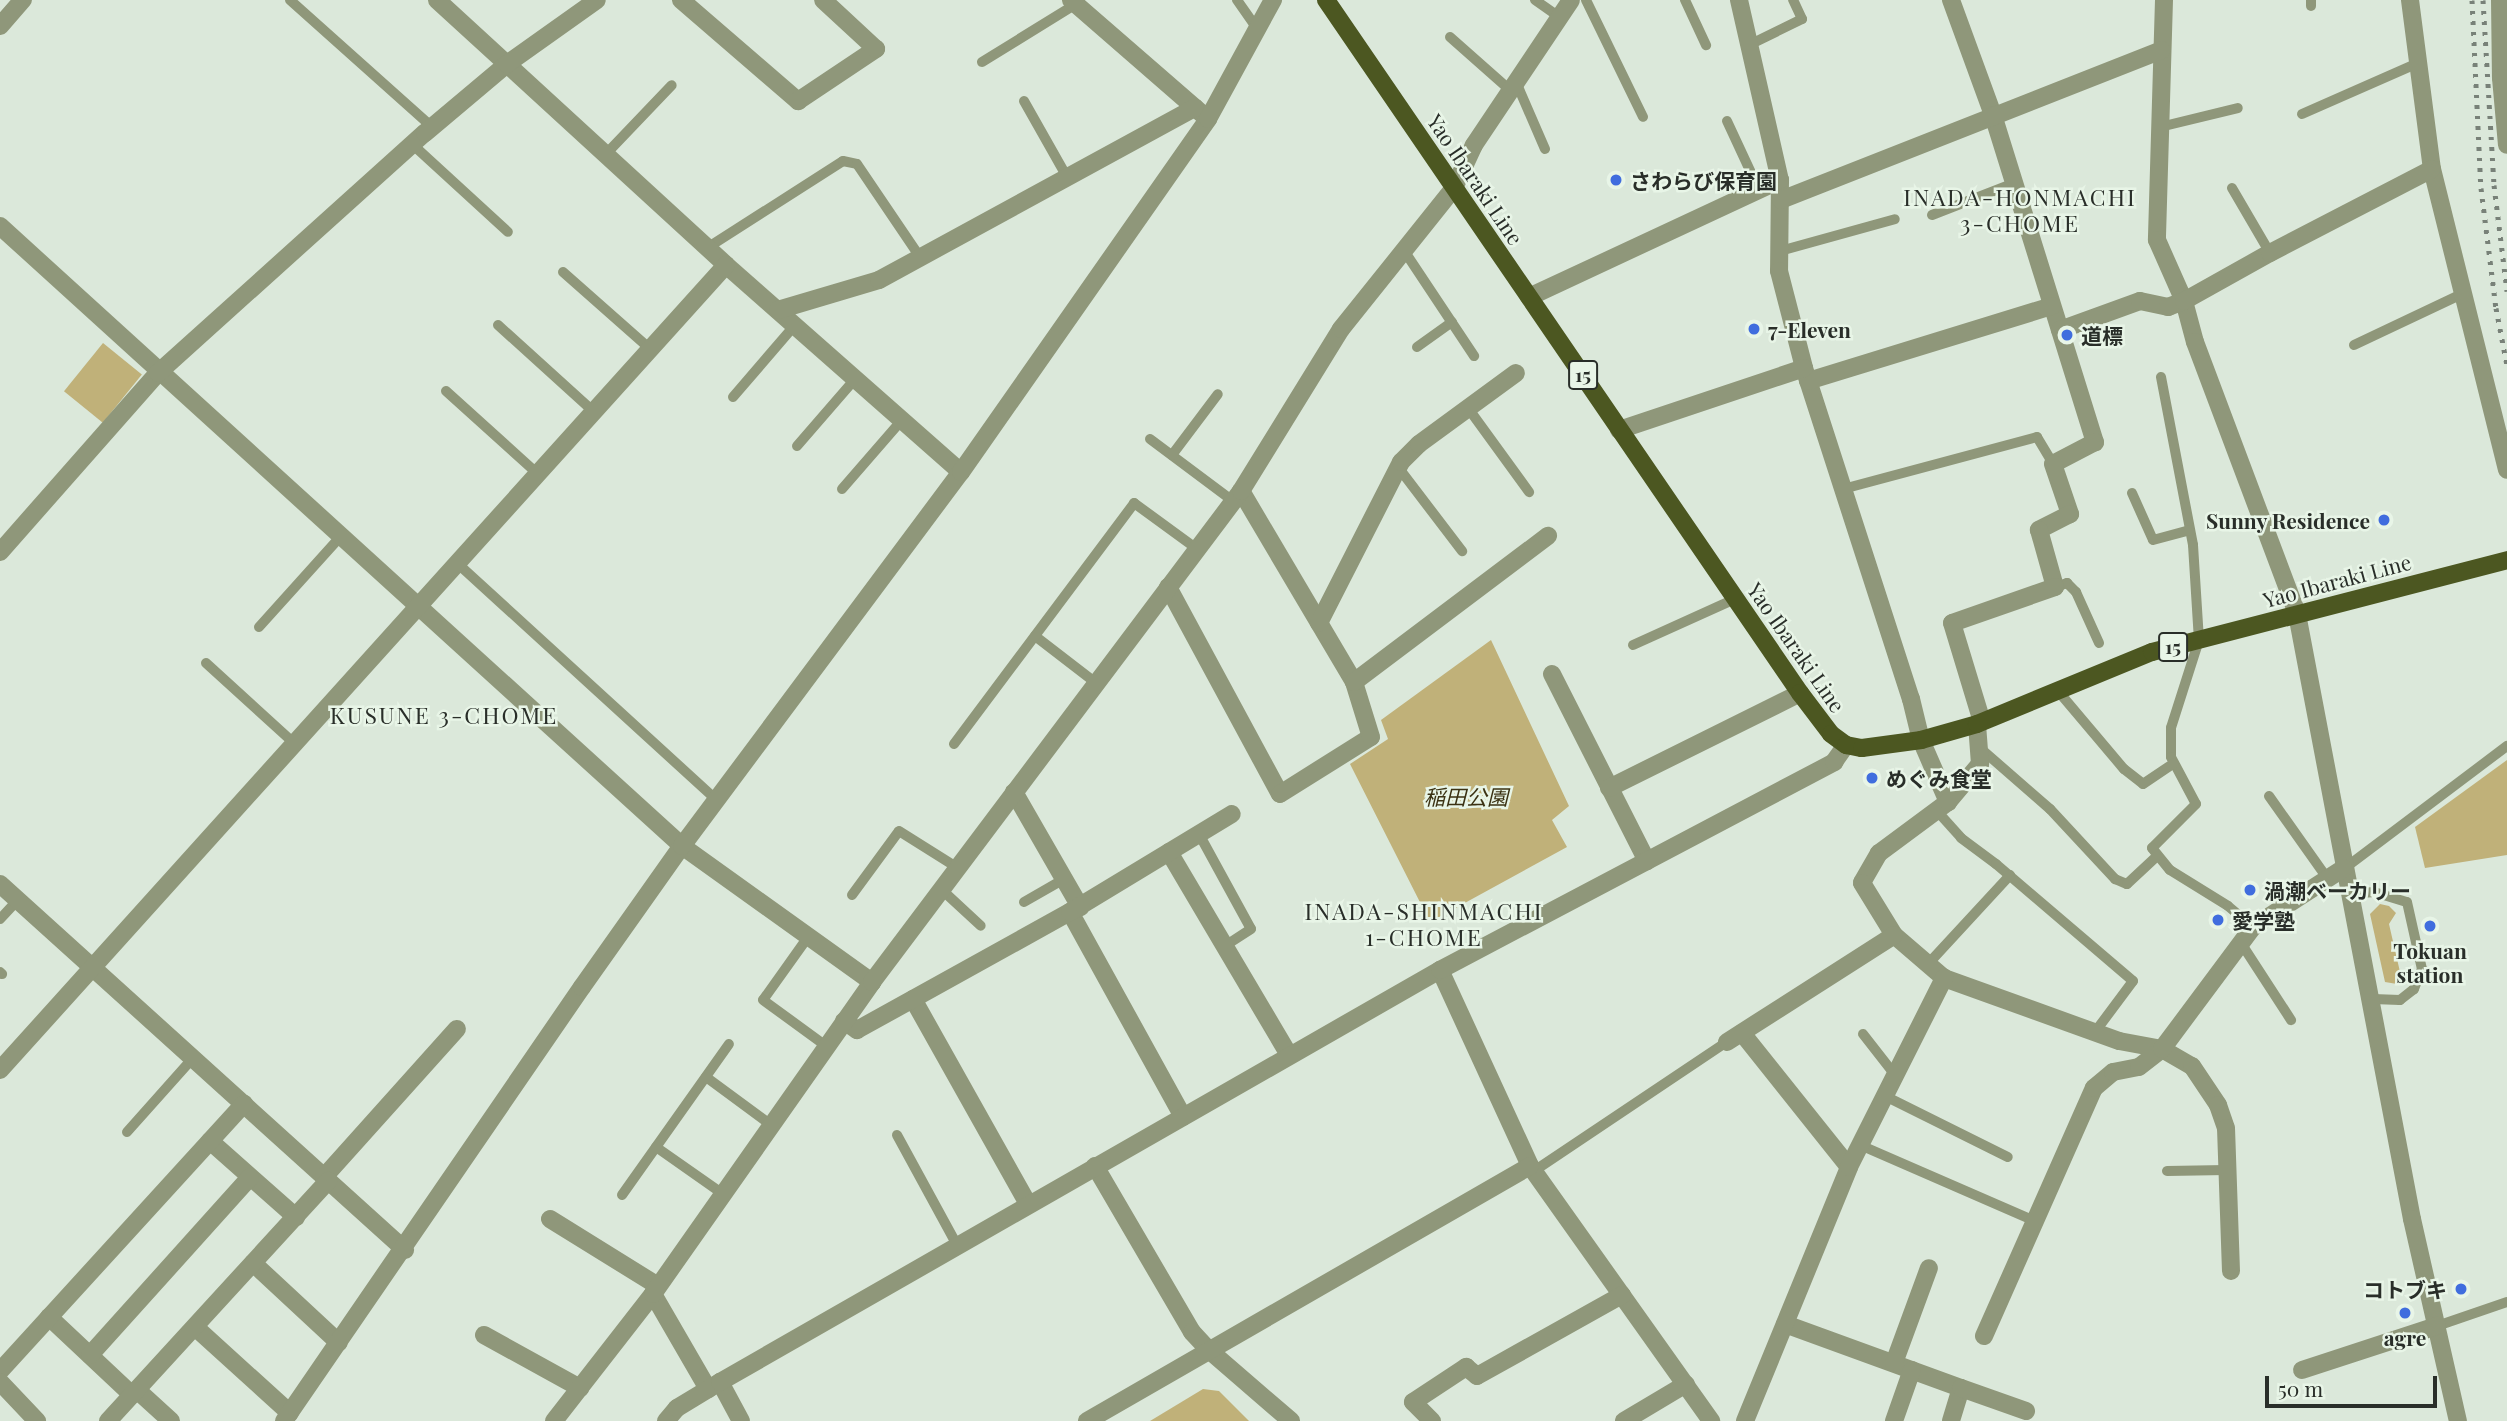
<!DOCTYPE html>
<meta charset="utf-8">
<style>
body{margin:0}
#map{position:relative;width:2507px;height:1421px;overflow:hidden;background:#dbe8da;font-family:"Playfair Display","Noto Sans JP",serif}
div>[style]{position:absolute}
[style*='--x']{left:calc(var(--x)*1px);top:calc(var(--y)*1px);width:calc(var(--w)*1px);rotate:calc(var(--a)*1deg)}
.green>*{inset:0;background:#c0b179;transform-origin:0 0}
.service>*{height:10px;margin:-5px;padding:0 5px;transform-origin:5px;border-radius:5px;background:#8f977a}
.minor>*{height:18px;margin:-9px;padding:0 9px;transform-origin:9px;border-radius:9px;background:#8f977a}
.primary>*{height:18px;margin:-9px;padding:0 9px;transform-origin:9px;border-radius:9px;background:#4c5721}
.rail>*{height:5px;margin-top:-2.5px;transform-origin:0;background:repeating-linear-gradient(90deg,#788178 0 3.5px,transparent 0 10.5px)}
.dots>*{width:19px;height:19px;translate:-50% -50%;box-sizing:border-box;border:4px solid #e8f5e7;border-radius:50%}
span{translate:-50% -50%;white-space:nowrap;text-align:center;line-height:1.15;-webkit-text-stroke:5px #e8f5e7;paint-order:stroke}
.shield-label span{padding:2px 5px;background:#e8f5e7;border:2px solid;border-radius:5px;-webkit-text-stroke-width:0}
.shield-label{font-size:19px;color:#292e29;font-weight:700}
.street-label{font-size:21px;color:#292e29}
.poi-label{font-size:21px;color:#292e29;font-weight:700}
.left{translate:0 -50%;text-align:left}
.right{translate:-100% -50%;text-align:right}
.park-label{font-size:21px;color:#3b3213;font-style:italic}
.neighbourhood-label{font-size:23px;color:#292e29;letter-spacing:2px}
.scale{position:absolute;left:2265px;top:1376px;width:172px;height:32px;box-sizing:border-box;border:4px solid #292e29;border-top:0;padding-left:9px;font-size:21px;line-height:24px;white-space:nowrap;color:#292e29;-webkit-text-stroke:5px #e8f5e7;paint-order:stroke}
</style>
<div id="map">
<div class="green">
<div style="left:103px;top:343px;width:50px;height:62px;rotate:39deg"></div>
<div style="clip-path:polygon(1491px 640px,1569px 806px,1552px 820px,1567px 847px,1430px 922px,1350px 764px,1388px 739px,1381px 720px)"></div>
<div style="clip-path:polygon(2507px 760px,2507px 855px,2425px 868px,2415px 827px)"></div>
<div style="clip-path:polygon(2380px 904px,2389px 906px,2396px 913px,2389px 924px,2403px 985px,2385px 982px,2370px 914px)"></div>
<div style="clip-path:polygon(1203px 1389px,1219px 1391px,1249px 1421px,1150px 1421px)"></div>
</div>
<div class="service">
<div style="--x:290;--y:0;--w:191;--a:41.8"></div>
<div style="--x:1237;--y:0;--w:35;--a:55"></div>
<div style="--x:1535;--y:0;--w:29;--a:35"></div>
<div style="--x:1586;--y:0;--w:130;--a:64"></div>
<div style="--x:1685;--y:0;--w:50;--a:65"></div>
<div style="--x:2311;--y:6;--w:6;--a:-90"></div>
<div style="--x:1450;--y:37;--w:80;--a:41.5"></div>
<div style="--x:1749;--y:45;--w:59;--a:-26.1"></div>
<div style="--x:1802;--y:19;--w:21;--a:-115"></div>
<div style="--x:982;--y:62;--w:110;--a:-31.7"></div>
<div style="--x:1516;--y:82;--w:73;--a:66.6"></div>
<div style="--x:1024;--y:101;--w:87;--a:60.5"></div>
<div style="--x:2302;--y:114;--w:127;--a:-23.7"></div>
<div style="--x:1727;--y:121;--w:76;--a:65.1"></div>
<div style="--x:2160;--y:127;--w:80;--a:-13.7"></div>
<div style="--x:412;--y:144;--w:130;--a:42.5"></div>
<div style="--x:606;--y:154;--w:95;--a:-46.3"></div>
<div style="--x:2232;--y:188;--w:75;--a:59.7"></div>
<div style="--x:1932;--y:215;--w:88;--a:-21.3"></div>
<div style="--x:707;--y:248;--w:161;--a:-32.6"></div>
<div style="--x:843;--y:161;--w:14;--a:12"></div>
<div style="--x:857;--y:164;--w:112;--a:55.9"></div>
<div style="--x:1780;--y:251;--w:119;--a:-15.5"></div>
<div style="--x:1405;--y:252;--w:125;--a:56.4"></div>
<div style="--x:563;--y:272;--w:116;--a:41.5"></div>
<div style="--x:498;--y:325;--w:130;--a:42.2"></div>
<div style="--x:2354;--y:345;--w:119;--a:-25.3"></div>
<div style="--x:1417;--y:347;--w:43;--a:-35.5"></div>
<div style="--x:2161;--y:377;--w:171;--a:79.2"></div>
<div style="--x:2193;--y:545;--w:95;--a:86.4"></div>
<div style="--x:2199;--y:640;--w:92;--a:107.7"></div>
<div style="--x:2171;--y:728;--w:29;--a:90"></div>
<div style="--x:2171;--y:757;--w:53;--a:62"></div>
<div style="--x:2196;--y:804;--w:62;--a:135"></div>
<div style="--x:2152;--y:848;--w:28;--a:51"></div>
<div style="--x:2170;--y:870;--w:68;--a:31.8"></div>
<div style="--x:2228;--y:906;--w:33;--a:40"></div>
<div style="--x:446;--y:391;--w:124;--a:42.1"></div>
<div style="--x:733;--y:397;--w:95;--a:-49.3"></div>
<div style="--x:1468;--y:408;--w:104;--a:54"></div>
<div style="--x:1150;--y:439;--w:104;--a:36.8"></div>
<div style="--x:797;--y:446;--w:89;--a:-49.1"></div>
<div style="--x:1172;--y:455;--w:76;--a:-53"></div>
<div style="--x:1398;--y:467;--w:106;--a:52.7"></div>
<div style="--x:842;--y:489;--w:91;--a:-49"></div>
<div style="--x:1843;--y:489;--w:201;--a:-15"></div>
<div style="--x:2037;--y:437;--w:31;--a:59"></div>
<div style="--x:2132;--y:493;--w:51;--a:65.9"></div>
<div style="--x:2153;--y:540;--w:38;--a:-15"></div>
<div style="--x:457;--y:563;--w:352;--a:42.4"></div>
<div style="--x:2055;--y:587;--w:13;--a:-18"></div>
<div style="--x:2067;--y:583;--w:13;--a:45"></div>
<div style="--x:2076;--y:592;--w:56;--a:65.7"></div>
<div style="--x:259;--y:627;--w:121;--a:-48"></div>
<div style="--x:1035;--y:636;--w:77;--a:37.6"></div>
<div style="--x:1633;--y:645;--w:112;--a:-24.3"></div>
<div style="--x:206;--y:663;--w:119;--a:42.3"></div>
<div style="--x:2058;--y:691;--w:102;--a:49.8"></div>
<div style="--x:2124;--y:769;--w:24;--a:38"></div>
<div style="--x:2143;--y:784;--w:37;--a:-34"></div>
<div style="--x:954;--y:744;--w:301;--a:-53.2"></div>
<div style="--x:1134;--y:503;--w:78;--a:36.1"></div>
<div style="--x:1980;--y:748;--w:93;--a:41.1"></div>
<div style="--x:2050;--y:809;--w:96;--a:47.1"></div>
<div style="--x:2115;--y:879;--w:13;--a:23"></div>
<div style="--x:2127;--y:884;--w:40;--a:-43"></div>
<div style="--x:2269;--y:796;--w:100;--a:54.7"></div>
<div style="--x:1937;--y:811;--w:36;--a:48"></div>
<div style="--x:1961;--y:838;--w:44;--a:36.6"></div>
<div style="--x:1996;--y:864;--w:180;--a:40.5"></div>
<div style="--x:2133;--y:981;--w:64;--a:126.7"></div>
<div style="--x:1199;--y:834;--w:108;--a:61.3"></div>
<div style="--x:1251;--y:929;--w:31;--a:147"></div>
<div style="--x:2345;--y:868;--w:203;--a:-37"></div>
<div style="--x:941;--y:889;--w:54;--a:42.8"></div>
<div style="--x:2351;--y:894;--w:23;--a:-5"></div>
<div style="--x:2374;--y:892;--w:34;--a:17"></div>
<div style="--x:2407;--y:902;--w:69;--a:77.4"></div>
<div style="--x:2422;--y:969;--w:22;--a:112"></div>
<div style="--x:2414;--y:989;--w:18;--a:142"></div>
<div style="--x:2400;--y:1000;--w:27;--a:-178"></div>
<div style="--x:852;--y:895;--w:79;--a:-53.7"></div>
<div style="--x:899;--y:831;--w:70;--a:32.1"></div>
<div style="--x:1024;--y:902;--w:46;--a:-29.9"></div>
<div style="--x:0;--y:919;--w:26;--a:-47"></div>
<div style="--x:808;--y:937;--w:77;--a:125.5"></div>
<div style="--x:763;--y:1000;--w:78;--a:36.1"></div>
<div style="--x:2241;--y:943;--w:92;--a:57"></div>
<div style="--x:1928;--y:964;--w:121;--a:-47.3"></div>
<div style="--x:0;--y:972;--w:3;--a:45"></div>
<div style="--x:1863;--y:1034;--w:52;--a:52"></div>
<div style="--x:706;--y:1077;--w:81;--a:36.4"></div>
<div style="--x:1885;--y:1096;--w:137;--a:26.4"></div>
<div style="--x:127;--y:1132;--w:99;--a:-48.3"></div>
<div style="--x:897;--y:1135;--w:125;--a:61.4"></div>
<div style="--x:1860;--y:1145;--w:191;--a:23.5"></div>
<div style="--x:656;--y:1147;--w:82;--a:35"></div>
<div style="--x:1534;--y:1171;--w:232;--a:-33.8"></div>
<div style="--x:2167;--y:1171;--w:59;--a:-1"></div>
<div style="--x:622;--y:1195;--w:185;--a:-54.7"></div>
<div style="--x:2437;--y:1326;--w:74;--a:-18.9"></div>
</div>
<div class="minor">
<div style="--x:437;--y:0;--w:392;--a:42.5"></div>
<div style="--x:726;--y:265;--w:313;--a:41.4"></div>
<div style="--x:681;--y:0;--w:155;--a:40.8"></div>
<div style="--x:798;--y:101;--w:94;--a:-33.7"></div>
<div style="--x:876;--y:49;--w:72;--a:-137.2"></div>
<div style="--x:1071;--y:0;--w:174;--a:41"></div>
<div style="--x:1739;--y:0;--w:185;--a:77.2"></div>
<div style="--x:1780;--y:180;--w:91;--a:90.6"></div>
<div style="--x:1779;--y:271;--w:100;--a:75.5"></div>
<div style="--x:1804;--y:368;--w:348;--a:72.1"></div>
<div style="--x:1911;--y:699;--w:42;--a:76.3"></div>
<div style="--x:1921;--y:740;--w:68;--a:66.5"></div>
<div style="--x:1948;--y:802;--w:86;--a:143.5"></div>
<div style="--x:1879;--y:853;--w:34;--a:120"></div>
<div style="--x:1862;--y:883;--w:61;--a:58.4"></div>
<div style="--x:1894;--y:935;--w:66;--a:40.7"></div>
<div style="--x:1944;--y:978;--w:186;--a:19.8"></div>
<div style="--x:2119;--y:1041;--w:44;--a:10.5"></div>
<div style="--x:2162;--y:1049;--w:34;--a:30"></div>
<div style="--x:2192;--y:1066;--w:47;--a:56.3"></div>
<div style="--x:2218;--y:1105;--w:24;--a:71"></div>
<div style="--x:2226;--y:1128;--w:143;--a:88"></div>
<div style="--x:1951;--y:0;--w:122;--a:69.9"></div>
<div style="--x:1993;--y:115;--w:343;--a:72.7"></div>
<div style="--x:2095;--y:442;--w:47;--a:152.4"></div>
<div style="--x:2053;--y:464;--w:53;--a:71.2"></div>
<div style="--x:2070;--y:514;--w:35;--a:153"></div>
<div style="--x:2039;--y:530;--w:59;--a:74.3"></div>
<div style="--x:2055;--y:587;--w:109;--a:160.7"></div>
<div style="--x:1952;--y:623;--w:103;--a:73.1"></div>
<div style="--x:2164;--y:0;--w:240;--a:91.7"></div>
<div style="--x:2157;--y:240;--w:67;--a:66.1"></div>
<div style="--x:2184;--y:301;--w:42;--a:75"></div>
<div style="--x:2195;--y:342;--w:290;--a:69.4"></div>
<div style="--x:2297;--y:614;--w:616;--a:79.24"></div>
<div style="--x:2412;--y:1219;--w:207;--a:77.2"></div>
<div style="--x:2410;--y:0;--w:170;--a:82.6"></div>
<div style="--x:2432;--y:169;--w:310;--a:76"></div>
<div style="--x:2500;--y:0;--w:78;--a:89.3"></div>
<div style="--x:2501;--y:78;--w:67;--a:84.9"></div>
<div style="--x:0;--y:26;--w:35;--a:-49"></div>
<div style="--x:1781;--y:200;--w:409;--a:-21.5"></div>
<div style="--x:0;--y:226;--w:922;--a:42.27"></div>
<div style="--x:682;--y:846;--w:234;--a:35.6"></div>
<div style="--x:1529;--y:297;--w:277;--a:-25"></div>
<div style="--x:778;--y:310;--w:105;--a:-16.5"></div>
<div style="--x:879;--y:280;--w:360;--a:-28.6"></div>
<div style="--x:2060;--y:330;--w:85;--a:-19.9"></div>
<div style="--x:2140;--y:301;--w:29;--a:12"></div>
<div style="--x:2168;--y:307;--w:17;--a:-21"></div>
<div style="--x:2184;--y:301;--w:98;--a:-29.2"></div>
<div style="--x:2270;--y:253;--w:182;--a:-27.4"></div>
<div style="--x:1808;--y:381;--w:255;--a:-17.1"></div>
<div style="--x:1619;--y:430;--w:195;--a:-18.5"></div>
<div style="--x:0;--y:552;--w:239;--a:-48.6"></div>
<div style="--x:158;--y:373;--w:359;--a:-42"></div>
<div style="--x:425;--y:133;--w:107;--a:-40.1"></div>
<div style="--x:507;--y:64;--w:110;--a:-35.4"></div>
<div style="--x:1168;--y:587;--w:235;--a:61.6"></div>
<div style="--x:1280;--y:794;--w:107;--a:-32.1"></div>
<div style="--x:1371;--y:737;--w:58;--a:-107.2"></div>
<div style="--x:1354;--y:682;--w:222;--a:-120.6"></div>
<div style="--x:1319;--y:623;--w:181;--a:-63"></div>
<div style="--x:1401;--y:462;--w:25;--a:-45"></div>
<div style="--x:1419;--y:444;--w:120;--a:-36.2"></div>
<div style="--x:1552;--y:674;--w:210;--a:63.1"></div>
<div style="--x:1354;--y:682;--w:243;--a:-37"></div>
<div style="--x:1609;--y:788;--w:213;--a:-26.4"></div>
<div style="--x:1014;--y:792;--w:133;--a:60.1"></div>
<div style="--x:1948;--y:802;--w:50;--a:-49.9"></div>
<div style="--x:1980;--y:764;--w:40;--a:-94.3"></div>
<div style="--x:1169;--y:852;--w:236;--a:59.4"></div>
<div style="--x:0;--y:884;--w:546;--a:42.1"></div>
<div style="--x:1070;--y:912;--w:234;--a:61.1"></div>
<div style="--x:1440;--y:970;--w:216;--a:65.3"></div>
<div style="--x:1530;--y:1166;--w:313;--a:54.6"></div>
<div style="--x:913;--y:999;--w:235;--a:60.7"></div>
<div style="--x:844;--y:1021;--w:16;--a:35"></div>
<div style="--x:857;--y:1030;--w:244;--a:-29"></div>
<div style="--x:1070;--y:912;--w:189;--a:-31.2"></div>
<div style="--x:1742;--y:1033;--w:171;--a:51.4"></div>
<div style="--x:1727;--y:1042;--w:198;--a:-32.6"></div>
<div style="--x:0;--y:1070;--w:1084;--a:-47.95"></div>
<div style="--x:210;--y:1141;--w:115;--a:41.5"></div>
<div style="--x:1095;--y:1166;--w:192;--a:59.7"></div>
<div style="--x:1192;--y:1332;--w:26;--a:47"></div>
<div style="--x:1210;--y:1351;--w:107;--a:40.8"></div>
<div style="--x:324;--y:1177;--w:199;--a:-48.1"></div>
<div style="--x:550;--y:1219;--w:127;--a:31.8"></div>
<div style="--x:253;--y:1263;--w:117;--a:42.9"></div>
<div style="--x:653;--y:1294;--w:110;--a:59.9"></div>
<div style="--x:49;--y:1317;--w:114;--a:43.2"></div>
<div style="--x:1785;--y:1324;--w:187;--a:20"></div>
<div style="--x:1961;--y:1388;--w:34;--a:107"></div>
<div style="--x:195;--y:1327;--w:128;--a:42.2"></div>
<div style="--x:484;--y:1335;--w:110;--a:28.9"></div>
<div style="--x:1984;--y:1336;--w:271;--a:-66.1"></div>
<div style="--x:2094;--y:1088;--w:25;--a:-40"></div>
<div style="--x:2113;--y:1072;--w:26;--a:-11"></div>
<div style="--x:2139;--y:1067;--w:29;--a:-38"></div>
<div style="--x:2162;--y:1049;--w:152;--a:-53.3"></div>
<div style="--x:2253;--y:927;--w:108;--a:-33"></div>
<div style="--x:90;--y:1355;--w:239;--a:-48"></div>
<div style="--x:1894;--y:1363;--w:101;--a:-69.8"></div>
<div style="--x:2302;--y:1370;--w:142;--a:-18.1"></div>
<div style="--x:0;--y:1371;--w:362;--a:-47.6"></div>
<div style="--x:0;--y:1382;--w:54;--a:46.5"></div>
<div style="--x:720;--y:1382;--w:44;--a:61.7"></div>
<div style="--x:1961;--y:1388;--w:69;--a:19.5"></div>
<div style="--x:137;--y:1390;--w:46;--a:42.4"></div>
<div style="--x:108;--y:1421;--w:326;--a:-47.5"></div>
<div style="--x:284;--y:1421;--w:526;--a:-55.53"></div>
<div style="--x:582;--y:987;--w:173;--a:-54.7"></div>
<div style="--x:682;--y:846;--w:467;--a:-53.3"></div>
<div style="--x:961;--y:472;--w:431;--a:-55"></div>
<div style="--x:1208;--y:119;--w:136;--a:-61.4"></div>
<div style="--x:554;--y:1421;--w:161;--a:-52.1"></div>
<div style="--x:653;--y:1294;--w:381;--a:-54.9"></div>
<div style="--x:872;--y:982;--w:614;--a:-53.07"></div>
<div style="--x:1241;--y:491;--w:190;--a:-58.3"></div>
<div style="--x:1341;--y:329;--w:181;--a:-51.3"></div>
<div style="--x:1454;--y:188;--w:47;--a:-65.1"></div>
<div style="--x:1474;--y:145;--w:174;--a:-56.2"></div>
<div style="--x:666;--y:1421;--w:17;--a:-50"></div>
<div style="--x:677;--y:1408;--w:50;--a:-31.2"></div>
<div style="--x:720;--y:1382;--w:830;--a:-29.78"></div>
<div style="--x:1440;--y:970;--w:446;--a:-27.8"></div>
<div style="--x:1834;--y:762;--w:21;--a:-55"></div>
<div style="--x:1087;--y:1421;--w:511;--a:-29.93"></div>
<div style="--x:1432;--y:1421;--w:27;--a:-135"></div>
<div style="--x:1413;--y:1402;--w:64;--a:-33.4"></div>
<div style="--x:1466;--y:1367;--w:14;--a:39"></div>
<div style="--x:1477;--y:1376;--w:166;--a:-29.2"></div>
<div style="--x:1624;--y:1421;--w:72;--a:-30.8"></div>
<div style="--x:1745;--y:1421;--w:274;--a:-67.7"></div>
<div style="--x:1849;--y:1167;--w:212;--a:-63.3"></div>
<div style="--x:1894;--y:1421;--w:54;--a:-70.6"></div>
</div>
<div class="primary">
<div style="--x:1326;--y:0;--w:840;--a:55.63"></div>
<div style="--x:1800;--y:693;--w:51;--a:52.9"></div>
<div style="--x:1831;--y:734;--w:19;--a:36"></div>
<div style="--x:1846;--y:745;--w:16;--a:11"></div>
<div style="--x:1862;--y:748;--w:60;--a:-7.7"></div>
<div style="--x:1921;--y:740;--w:58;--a:-15.9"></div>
<div style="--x:1977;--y:724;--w:189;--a:-22.4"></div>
<div style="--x:2152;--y:652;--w:367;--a:-14.5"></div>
</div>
<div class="rail">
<div style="--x:2472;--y:0;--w:188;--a:87.3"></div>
<div style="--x:2481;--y:188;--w:121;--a:82.9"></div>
<div style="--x:2496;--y:308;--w:58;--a:79.1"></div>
<div style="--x:2483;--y:0;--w:185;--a:86.6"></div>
<div style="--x:2494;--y:185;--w:107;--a:83"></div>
</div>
<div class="dots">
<div style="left:1616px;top:180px;background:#406dde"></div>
<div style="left:1754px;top:329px;background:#406dde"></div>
<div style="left:2067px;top:335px;background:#406dde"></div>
<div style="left:2384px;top:520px;background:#406dde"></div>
<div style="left:1872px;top:778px;background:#406dde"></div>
<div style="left:2250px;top:890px;background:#406dde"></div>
<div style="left:2218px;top:920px;background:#406dde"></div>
<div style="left:2430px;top:926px;background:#406dde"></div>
<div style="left:2461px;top:1289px;background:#406dde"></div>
<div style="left:2405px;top:1313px;background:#406dde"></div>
</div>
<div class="shield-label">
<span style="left:1583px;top:375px">15</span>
<span style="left:2173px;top:647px">15</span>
</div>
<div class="street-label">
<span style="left:1476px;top:179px;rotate:56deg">Yao Ibaraki Line</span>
<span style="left:2337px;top:580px;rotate:-15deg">Yao Ibaraki Line</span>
<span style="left:1797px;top:647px;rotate:55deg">Yao Ibaraki Line</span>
</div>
<div class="poi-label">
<span class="left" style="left:1630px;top:180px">さわらび保育園</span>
<span class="left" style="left:1768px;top:329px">7-Eleven</span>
<span class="left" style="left:2081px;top:335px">道標</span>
<span class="right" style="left:2370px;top:520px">Sunny Residence</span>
<span class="left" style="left:1886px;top:778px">めぐみ食堂</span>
<span class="left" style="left:2264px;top:890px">渦潮ベーカリー</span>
<span class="left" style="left:2232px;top:920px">愛学塾</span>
<span style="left:2430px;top:962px">Tokuan<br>station</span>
<span class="right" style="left:2447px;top:1289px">コトブキ</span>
<span style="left:2405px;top:1337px">agre</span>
</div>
<div class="park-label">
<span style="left:1466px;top:796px">稲田公園</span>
</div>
<div class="neighbourhood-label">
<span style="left:2020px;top:210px">INADA-HONMACHI<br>3-CHOME</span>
<span style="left:444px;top:715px">KUSUNE 3-CHOME</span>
<span style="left:1424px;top:924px">INADA-SHINMACHI<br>1-CHOME</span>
</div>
<div class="scale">50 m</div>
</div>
